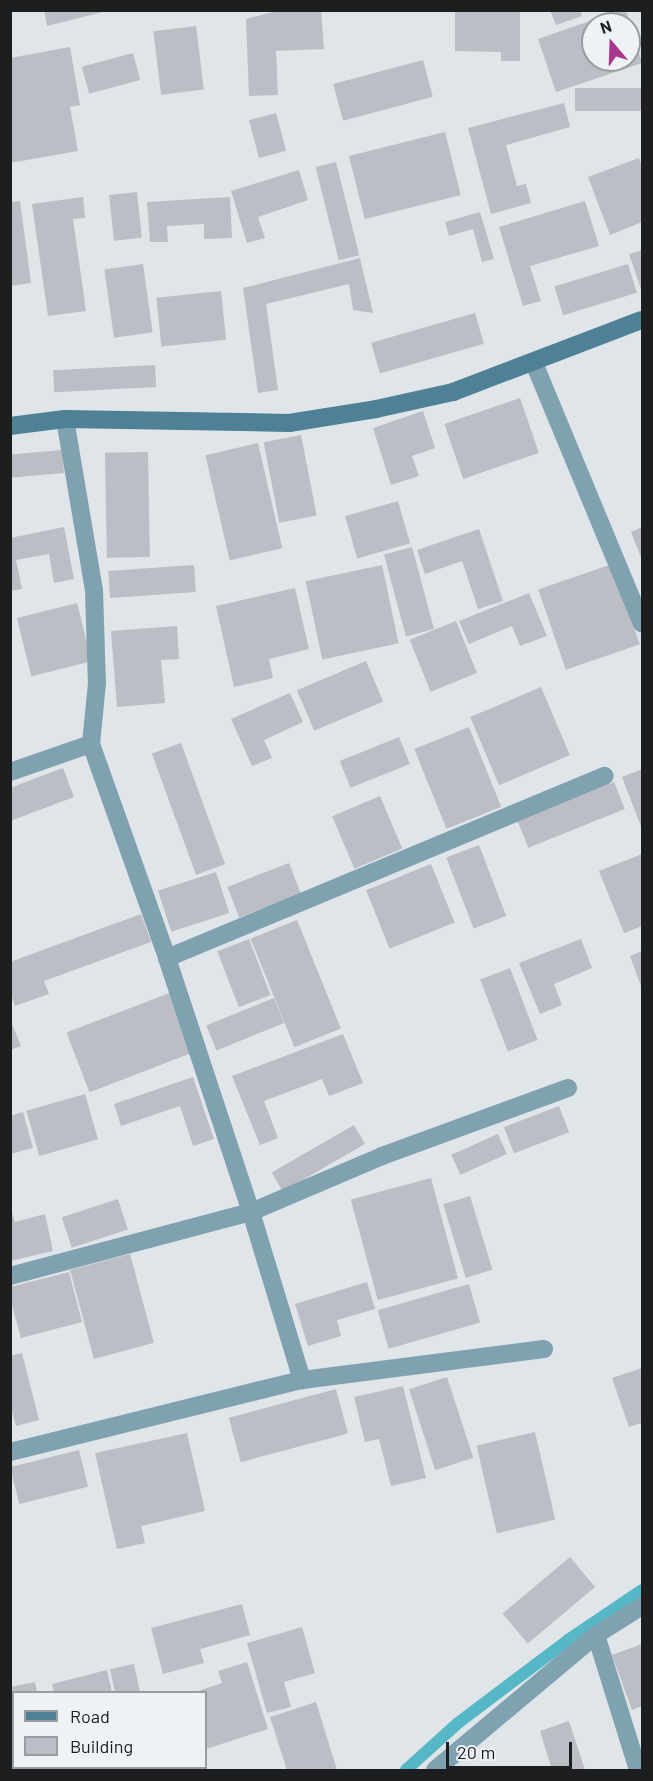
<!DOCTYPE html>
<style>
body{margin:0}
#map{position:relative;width:653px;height:1781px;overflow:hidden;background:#dfe5e9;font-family:Barlow,sans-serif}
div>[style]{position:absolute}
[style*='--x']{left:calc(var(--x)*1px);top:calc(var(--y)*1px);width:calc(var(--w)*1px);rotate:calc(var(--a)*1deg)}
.stream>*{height:12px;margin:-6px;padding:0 6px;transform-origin:6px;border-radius:6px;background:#56b8c6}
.building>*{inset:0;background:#bbbec4;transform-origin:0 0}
.street>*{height:18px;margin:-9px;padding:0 9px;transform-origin:9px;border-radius:9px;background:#80a1b0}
.secondary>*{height:18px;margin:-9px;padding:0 9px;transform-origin:9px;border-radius:9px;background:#4e8096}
span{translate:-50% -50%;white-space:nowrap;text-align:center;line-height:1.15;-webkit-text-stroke:4.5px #edf2f7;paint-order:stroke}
.frame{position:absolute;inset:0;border:12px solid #1c1e20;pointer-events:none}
.legend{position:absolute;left:12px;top:1691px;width:195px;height:78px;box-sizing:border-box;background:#edf2f7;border:2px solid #999da1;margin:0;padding:8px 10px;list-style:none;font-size:18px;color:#1c1e20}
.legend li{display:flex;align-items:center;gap:12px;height:30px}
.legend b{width:30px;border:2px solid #999da1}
.north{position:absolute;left:581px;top:12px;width:60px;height:60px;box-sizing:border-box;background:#edf2f7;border:2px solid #999da1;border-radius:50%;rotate:341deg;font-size:16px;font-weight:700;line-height:24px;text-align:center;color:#1c1e20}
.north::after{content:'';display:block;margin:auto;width:21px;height:27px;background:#aa3690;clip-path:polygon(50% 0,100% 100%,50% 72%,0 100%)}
.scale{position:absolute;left:446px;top:1742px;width:126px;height:27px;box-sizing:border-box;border:3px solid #1c1e20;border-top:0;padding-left:8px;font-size:18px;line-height:21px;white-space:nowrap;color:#1c1e20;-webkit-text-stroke:4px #edf2f7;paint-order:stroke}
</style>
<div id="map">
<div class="stream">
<div style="--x:406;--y:1770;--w:70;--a:-42.1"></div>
<div style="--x:458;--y:1723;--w:138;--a:-37"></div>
<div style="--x:568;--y:1640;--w:89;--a:-34"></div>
</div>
<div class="building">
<div style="clip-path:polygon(44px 10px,106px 10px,107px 11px,47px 26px)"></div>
<div style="clip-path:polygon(280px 10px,321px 10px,324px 49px,276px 51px,278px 95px,249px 96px,246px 19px)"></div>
<div style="clip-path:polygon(455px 10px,520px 10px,520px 61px,501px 61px,501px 52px,455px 51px)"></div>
<div style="clip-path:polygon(550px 10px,580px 10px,582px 16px,556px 25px)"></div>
<div style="clip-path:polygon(evenodd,622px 10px,626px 10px,642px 63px,556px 92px,538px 39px,622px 10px,593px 24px,629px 24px,629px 60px,593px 60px,593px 24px)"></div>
<div style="left:196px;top:26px;width:64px;height:43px;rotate:83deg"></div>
<div style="clip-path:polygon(70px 47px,80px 105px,70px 107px,78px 151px,10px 163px,10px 58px)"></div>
<div style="left:133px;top:53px;width:28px;height:53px;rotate:75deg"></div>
<div style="left:423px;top:60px;width:38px;height:93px;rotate:75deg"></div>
<div style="left:642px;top:88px;width:23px;height:67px;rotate:90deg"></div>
<div style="clip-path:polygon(564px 103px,570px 127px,506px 145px,517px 186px,526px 184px,531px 203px,491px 214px,468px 128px)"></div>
<div style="left:276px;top:113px;width:39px;height:28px;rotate:75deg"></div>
<div style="left:445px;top:132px;width:65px;height:99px;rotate:76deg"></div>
<div style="clip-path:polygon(639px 158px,642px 167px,642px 222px,610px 235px,588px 177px)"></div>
<div style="left:336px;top:162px;width:96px;height:21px;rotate:76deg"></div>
<div style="clip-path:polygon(299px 170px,308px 200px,258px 217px,265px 238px,247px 243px,231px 191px)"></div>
<div style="left:137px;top:192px;width:46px;height:28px;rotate:84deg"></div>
<div style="clip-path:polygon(83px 197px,85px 218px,73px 219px,86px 311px,48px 316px,32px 204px)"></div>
<div style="clip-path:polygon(230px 197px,232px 238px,204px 239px,204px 224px,167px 226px,168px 242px,150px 242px,147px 202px)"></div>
<div style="clip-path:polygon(20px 201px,31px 283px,10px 286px,10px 202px)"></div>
<div style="clip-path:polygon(585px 201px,599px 246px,530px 266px,541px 301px,523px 306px,499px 227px)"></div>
<div style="clip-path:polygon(480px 212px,494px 259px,482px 262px,473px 229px,449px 236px,445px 222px)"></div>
<div style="clip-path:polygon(642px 250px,642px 292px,629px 254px)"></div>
<div style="clip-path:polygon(360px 258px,373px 313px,353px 310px,349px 284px,266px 304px,278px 390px,258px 393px,243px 288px)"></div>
<div style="left:143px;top:264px;width:69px;height:39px;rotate:82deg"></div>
<div style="left:628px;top:264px;width:30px;height:77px;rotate:73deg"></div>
<div style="left:221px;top:291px;width:49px;height:65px;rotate:84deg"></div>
<div style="left:475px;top:313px;width:32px;height:108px;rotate:74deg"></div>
<div style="left:155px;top:365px;width:22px;height:102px;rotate:87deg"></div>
<div style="left:520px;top:398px;width:58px;height:80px;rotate:71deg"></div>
<div style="clip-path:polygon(423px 411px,435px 448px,412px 456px,419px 476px,391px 485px,373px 428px)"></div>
<div style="left:301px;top:435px;width:82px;height:38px;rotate:79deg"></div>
<div style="left:258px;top:443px;width:108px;height:54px;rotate:77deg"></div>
<div style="left:62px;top:450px;width:23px;height:52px;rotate:85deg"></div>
<div style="left:148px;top:452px;width:105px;height:43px;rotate:89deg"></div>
<div style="left:398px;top:501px;width:44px;height:55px;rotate:74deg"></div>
<div style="clip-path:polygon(64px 527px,74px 579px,54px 583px,49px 554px,16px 560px,22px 589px,10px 591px,10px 538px)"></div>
<div style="clip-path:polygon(642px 527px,642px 560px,631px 532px)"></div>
<div style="clip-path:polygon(479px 529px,503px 601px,478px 609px,462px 561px,425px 574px,417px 550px)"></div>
<div style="left:412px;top:547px;width:85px;height:29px;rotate:75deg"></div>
<div style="left:612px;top:564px;width:85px;height:78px;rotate:71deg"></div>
<div style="left:194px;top:565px;width:27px;height:86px;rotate:86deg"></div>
<div style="left:382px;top:565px;width:80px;height:78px;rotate:78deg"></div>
<div style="clip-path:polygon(295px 588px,309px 649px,269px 659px,273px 678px,234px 687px,216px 606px)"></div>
<div style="clip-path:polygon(529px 593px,547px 636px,520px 646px,512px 626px,469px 644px,459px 621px)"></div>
<div style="left:77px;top:603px;width:60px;height:62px;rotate:76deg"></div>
<div style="left:456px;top:621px;width:56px;height:50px;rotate:68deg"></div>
<div style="clip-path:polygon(177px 626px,179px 659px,161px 660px,165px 703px,117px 707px,111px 631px)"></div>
<div style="left:366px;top:661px;width:44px;height:75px;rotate:67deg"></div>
<div style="left:541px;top:687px;width:74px;height:77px;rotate:67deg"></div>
<div style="clip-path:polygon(290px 693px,303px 722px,264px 740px,272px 758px,252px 766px,231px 719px)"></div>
<div style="left:469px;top:727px;width:86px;height:59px;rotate:68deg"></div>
<div style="left:399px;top:737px;width:29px;height:64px;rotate:68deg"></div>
<div style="left:181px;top:743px;width:129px;height:31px;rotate:70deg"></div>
<div style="clip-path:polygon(63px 768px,74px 797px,10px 821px,10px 788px)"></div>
<div style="clip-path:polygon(642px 769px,642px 829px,622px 777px)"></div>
<div style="left:614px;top:782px;width:29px;height:104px;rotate:68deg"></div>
<div style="left:380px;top:796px;width:57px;height:52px;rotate:67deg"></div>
<div style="left:479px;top:845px;width:76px;height:35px;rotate:69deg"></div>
<div style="clip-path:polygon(642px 854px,642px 926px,624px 933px,599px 871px)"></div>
<div style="left:289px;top:863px;width:33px;height:66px;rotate:69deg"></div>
<div style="left:431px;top:864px;width:63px;height:70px;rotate:68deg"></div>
<div style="left:216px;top:872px;width:43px;height:61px;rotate:72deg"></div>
<div style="clip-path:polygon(141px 914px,151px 942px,44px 981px,49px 994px,15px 1006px,10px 992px,10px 962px)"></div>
<div style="left:297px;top:920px;width:117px;height:50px;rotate:68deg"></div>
<div style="left:249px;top:939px;width:60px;height:34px;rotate:69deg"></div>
<div style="clip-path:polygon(581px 939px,592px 968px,554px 984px,562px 1005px,540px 1014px,519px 963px)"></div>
<div style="clip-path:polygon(642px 951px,642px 989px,630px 956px)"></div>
<div style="left:510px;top:968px;width:77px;height:32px;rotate:69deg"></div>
<div style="left:172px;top:992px;width:64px;height:113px;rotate:69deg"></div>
<div style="left:274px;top:998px;width:27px;height:73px;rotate:68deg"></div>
<div style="clip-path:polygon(10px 1019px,21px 1046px,10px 1050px)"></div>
<div style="clip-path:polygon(343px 1034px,363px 1083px,329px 1096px,322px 1079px,264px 1101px,278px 1138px,260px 1145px,232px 1076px)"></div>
<div style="clip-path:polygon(193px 1077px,214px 1139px,193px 1146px,180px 1106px,121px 1126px,114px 1104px)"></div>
<div style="left:85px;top:1094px;width:47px;height:61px;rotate:74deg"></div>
<div style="left:559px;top:1106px;width:28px;height:59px;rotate:69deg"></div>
<div style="clip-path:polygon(23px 1112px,33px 1148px,10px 1154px,10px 1116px)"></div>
<div style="left:354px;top:1125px;width:22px;height:95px;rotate:60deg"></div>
<div style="left:498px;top:1134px;width:22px;height:51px;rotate:66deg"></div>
<div style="left:431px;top:1178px;width:104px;height:83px;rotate:75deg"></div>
<div style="left:470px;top:1196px;width:77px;height:28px;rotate:73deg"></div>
<div style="left:118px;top:1199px;width:32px;height:59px;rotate:72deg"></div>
<div style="clip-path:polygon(10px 1207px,15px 1222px,45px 1214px,53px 1251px,10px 1261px)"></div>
<div style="left:130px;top:1254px;width:92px;height:62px;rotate:75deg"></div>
<div style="clip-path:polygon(69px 1272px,82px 1322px,21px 1338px,10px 1298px,10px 1287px)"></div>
<div style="clip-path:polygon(367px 1282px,375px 1309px,337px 1320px,341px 1336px,308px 1346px,295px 1304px)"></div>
<div style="left:469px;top:1284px;width:40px;height:95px;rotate:74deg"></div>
<div style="clip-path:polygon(22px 1353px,39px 1420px,16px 1426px,10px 1404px,10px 1356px)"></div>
<div style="clip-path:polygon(642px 1368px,642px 1423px,629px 1427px,612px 1378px)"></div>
<div style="left:447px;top:1377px;width:85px;height:40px;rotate:72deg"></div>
<div style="clip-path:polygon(403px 1386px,426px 1478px,391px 1486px,379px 1439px,365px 1442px,354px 1397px)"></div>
<div style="left:336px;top:1389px;width:46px;height:111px;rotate:75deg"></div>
<div style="left:535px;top:1432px;width:90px;height:60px;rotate:77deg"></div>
<div style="clip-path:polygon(187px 1433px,205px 1511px,141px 1526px,145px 1543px,117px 1549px,95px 1453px)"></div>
<div style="left:79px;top:1450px;width:38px;height:71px;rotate:76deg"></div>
<div style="left:570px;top:1557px;width:39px;height:88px;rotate:50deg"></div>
<div style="clip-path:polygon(242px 1604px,250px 1635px,200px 1649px,204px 1663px,163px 1674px,151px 1628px)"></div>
<div style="clip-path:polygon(302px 1627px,315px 1673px,284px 1682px,291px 1707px,267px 1713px,247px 1643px)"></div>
<div style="clip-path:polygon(642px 1644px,642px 1706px,632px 1710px,612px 1655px)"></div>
<div style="clip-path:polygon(247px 1662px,268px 1729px,206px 1749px,206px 1692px,195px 1692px,222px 1683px,218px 1671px)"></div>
<div style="clip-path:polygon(134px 1664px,140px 1692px,115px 1692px,110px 1669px)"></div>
<div style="clip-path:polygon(107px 1670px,112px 1692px,54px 1692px,52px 1684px)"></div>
<div style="clip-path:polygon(35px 1682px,37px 1692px,14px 1692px,14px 1710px,10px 1711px,10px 1687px)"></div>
<div style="clip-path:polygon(316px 1702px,337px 1770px,287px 1770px,270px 1717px)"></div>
<div style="clip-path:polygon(569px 1721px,585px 1770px,552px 1770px,540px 1731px)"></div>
</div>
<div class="street">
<div style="--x:534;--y:363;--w:282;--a:67.5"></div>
<div style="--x:65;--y:419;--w:173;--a:80.4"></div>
<div style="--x:94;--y:590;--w:93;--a:88.2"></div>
<div style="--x:97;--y:683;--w:61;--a:95.6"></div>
<div style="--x:91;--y:744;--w:227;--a:70.4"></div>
<div style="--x:167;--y:958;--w:268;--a:71.7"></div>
<div style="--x:251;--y:1212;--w:176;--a:73.1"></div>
<div style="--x:10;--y:772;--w:86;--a:-19.1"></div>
<div style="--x:167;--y:958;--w:474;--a:-22.6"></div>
<div style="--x:10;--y:1276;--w:249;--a:-14.9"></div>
<div style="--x:251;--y:1212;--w:142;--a:-23.1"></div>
<div style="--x:382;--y:1156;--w:198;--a:-20.1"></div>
<div style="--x:10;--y:1452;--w:301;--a:-13.9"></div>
<div style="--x:302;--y:1380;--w:244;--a:-7.3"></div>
<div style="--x:596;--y:1635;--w:141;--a:72.7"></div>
<div style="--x:435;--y:1770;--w:210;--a:-40"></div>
<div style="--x:596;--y:1635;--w:54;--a:-32.2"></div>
</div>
<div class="secondary">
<div style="--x:10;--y:426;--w:55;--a:-7.3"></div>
<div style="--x:65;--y:419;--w:224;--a:1"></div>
<div style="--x:289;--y:423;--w:88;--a:-9.1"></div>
<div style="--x:376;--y:409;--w:79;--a:-12.4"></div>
<div style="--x:453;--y:392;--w:202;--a:-20.9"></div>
</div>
<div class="frame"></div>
<ul class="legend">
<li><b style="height:8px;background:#4e8096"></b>Road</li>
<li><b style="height:16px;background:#bbbec4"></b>Building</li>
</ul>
<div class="north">N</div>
<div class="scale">20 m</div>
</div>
